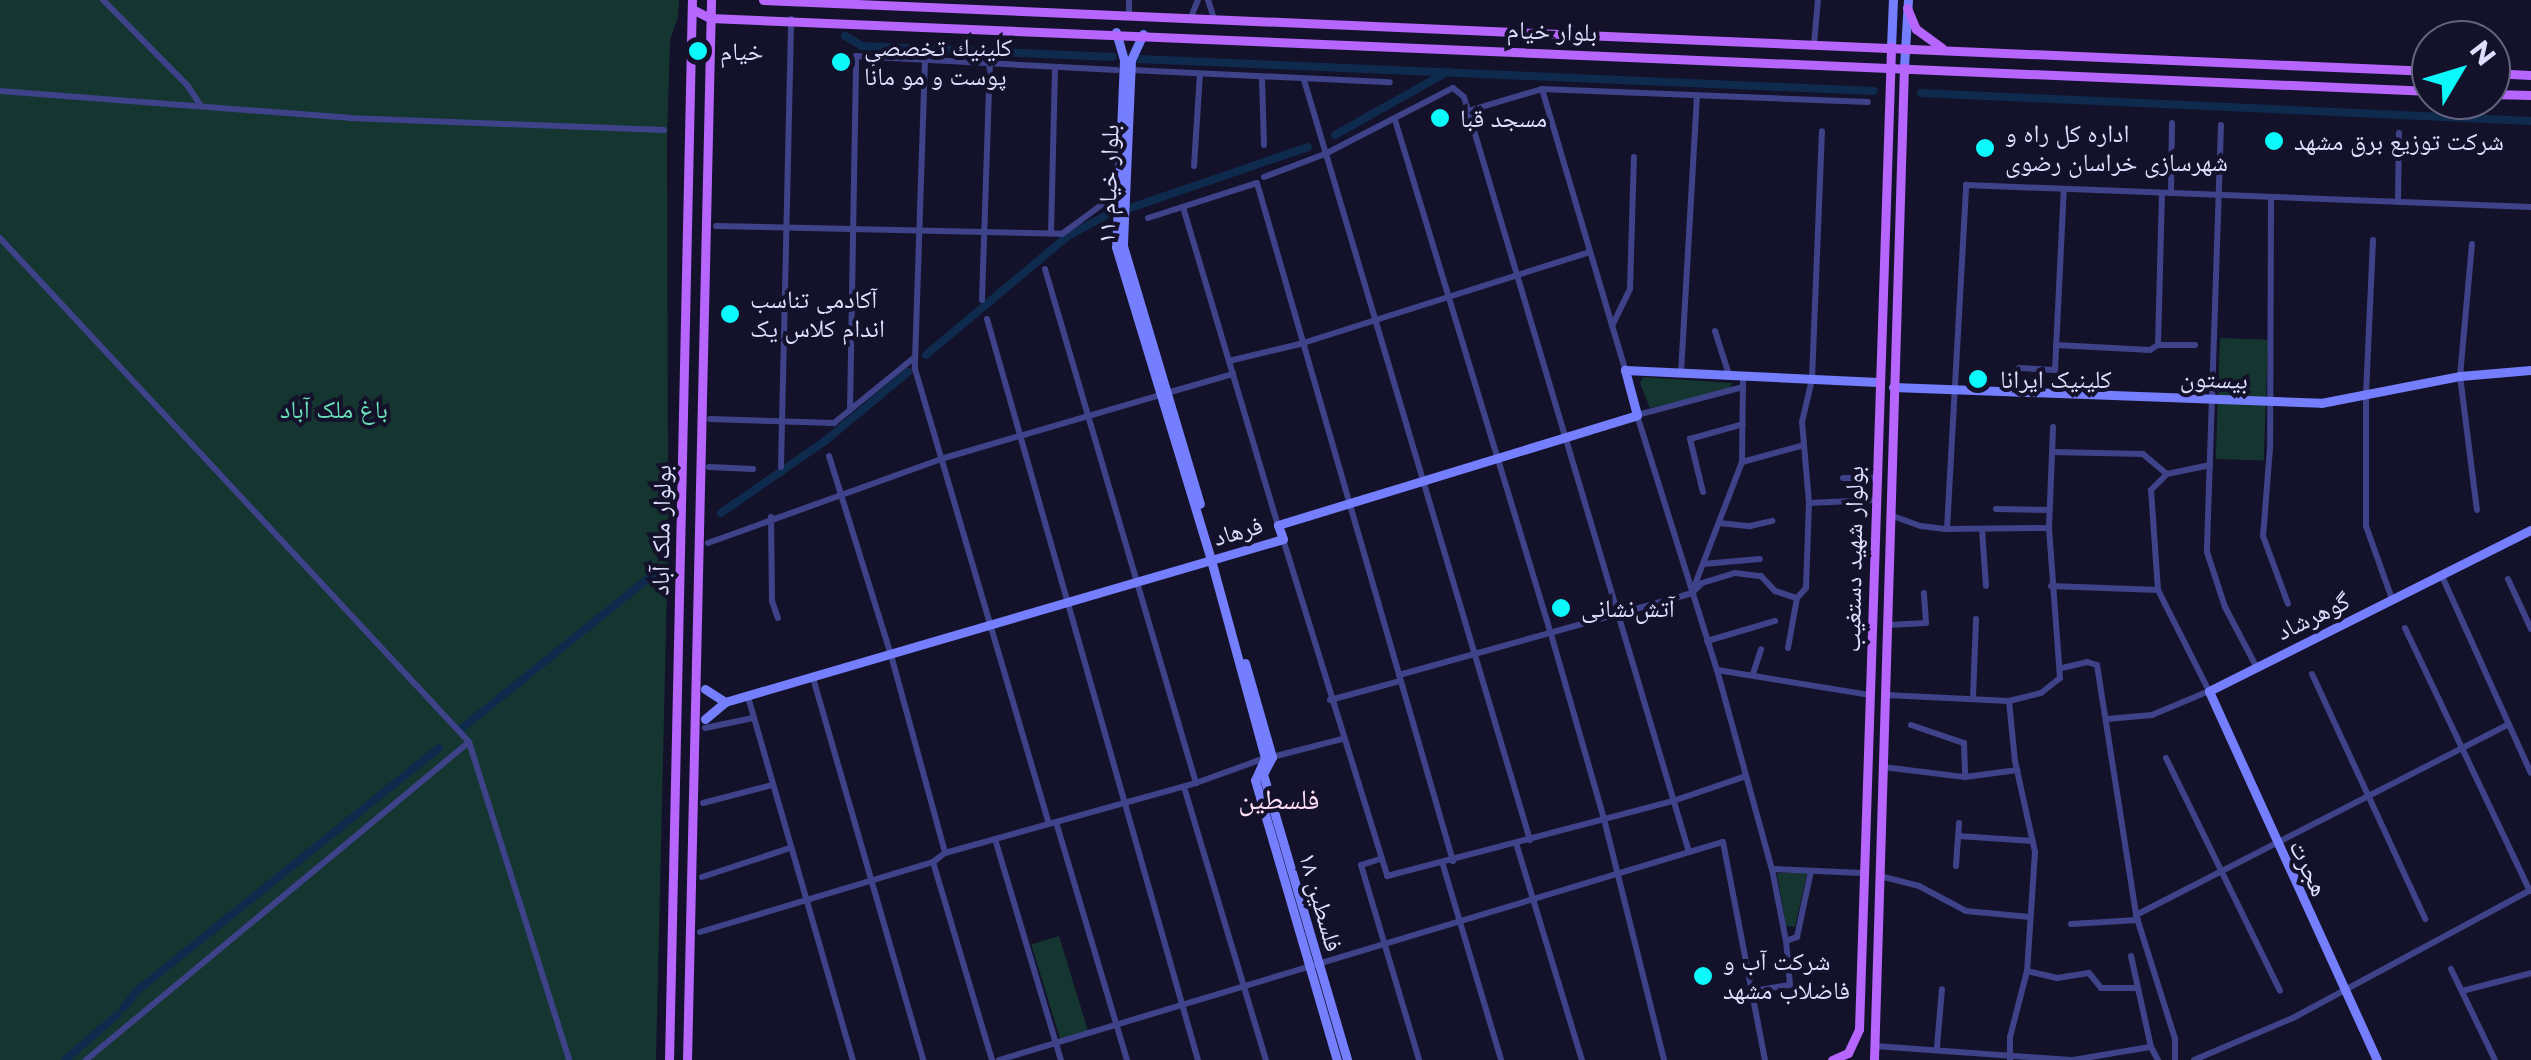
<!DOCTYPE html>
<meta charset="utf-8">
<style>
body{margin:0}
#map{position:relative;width:2531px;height:1060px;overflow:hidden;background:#14122b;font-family:Montserrat,"Noto Naskh Arabic",sans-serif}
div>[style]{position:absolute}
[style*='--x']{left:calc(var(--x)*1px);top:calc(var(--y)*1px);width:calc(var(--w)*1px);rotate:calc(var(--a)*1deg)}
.green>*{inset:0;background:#153531;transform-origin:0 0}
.canal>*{height:8px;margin:-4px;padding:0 4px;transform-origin:4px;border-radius:4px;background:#0e2b4e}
.street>*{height:6px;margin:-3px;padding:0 3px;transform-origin:3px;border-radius:3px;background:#3e4289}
.secondary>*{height:9px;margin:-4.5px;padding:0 4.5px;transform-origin:4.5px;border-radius:4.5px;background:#757efd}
.primary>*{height:9px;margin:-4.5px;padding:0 4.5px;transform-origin:4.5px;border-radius:4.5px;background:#b666fc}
.dots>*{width:28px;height:28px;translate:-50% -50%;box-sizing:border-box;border:5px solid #14122b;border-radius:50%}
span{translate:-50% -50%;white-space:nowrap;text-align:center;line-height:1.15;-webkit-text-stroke:8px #14122b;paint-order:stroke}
.street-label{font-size:25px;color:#ddddfe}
.poi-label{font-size:25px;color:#ddddfe}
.left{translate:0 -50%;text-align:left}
.park-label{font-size:25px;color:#68dfb6}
.neighbourhood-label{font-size:28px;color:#fedef6}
.north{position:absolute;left:2411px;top:20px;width:100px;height:100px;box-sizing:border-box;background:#14122b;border:2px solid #64637f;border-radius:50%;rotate:52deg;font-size:28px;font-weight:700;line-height:40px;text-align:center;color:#ddddfe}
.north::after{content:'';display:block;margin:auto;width:35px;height:45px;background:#0cf9fb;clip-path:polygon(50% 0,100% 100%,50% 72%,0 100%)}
</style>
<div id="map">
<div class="green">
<div style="clip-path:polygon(0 0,679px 0,678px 17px,670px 40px,667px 138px,668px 470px,661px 475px,660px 490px,669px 501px,656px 1060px,0 1060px)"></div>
<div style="left:2220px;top:338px;width:48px;height:121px;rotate:2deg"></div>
<div style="clip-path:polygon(1643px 377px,1732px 383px,1729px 389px,1650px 408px,1640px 383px)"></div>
<div style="clip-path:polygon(1777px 873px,1807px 873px,1795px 927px,1786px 926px)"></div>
<div style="left:1059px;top:936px;width:99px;height:29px;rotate:73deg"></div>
</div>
<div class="canal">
<div style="--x:845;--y:36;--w:20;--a:30"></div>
<div style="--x:862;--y:46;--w:251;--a:2.5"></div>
<div style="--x:1138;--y:59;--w:736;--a:2.49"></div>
<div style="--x:1921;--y:93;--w:611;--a:2.63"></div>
<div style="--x:1335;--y:135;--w:129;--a:-29.4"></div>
<div style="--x:1130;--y:208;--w:188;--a:-18.9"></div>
<div style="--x:926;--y:355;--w:185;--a:-40"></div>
<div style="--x:1068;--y:236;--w:42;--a:-28.4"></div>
<div style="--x:721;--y:513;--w:126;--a:-34.7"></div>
<div style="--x:825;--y:441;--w:108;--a:-39.7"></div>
<div style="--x:461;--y:729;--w:249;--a:-38.8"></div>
<div style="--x:123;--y:1008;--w:23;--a:-50"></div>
<div style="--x:138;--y:990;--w:386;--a:-38.8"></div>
<div style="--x:65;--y:1060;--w:69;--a:-40.9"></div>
</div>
<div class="street">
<div style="--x:103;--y:0;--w:120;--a:45.3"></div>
<div style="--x:187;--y:85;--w:23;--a:56"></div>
<div style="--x:1208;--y:0;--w:19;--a:72"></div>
<div style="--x:1129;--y:15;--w:15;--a:-90"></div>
<div style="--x:1191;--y:17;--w:18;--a:-68"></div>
<div style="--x:1814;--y:44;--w:44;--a:-84.8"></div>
<div style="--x:925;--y:60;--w:309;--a:91.9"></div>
<div style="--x:915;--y:369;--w:474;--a:73.6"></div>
<div style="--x:1131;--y:70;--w:259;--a:2.7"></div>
<div style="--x:1262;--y:78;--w:67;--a:88.3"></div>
<div style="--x:1304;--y:80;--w:793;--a:73.44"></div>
<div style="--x:1542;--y:89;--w:293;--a:73.5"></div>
<div style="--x:0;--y:91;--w:350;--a:4.4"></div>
<div style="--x:349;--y:118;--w:315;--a:2.2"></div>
<div style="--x:1468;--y:111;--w:77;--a:-16.6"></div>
<div style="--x:1542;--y:89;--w:326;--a:2.3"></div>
<div style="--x:1395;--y:120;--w:537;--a:73.12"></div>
<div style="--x:1551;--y:634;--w:192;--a:74"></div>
<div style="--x:1604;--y:819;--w:248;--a:76"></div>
<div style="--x:2221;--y:125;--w:427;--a:91.9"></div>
<div style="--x:2207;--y:552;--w:58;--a:71.9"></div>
<div style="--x:2225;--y:607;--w:67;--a:62.3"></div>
<div style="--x:1194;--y:166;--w:92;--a:-86.3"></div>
<div style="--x:1264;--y:177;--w:65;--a:-20.7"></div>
<div style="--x:1325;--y:154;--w:144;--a:-27.3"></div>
<div style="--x:1453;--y:88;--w:14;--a:39"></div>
<div style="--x:1464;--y:97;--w:788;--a:73.41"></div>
<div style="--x:2171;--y:193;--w:70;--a:-89.2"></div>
<div style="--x:2271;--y:197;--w:251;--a:90.2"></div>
<div style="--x:2270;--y:448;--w:88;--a:94.5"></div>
<div style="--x:2263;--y:536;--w:72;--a:69.8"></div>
<div style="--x:2398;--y:202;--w:69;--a:-89.2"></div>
<div style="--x:1183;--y:207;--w:332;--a:73.4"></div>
<div style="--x:1148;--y:218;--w:114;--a:-17.8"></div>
<div style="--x:1257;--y:183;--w:706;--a:73.88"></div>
<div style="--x:716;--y:226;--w:346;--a:1.3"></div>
<div style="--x:1062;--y:234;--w:52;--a:-36.4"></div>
<div style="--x:1104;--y:203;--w:16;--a:-18"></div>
<div style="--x:1051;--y:233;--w:166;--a:-88.6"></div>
<div style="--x:0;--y:238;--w:688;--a:47.06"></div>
<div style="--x:469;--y:742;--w:333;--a:72.5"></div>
<div style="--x:2373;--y:240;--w:156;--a:92.6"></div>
<div style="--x:2366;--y:396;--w:130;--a:90"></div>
<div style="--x:2366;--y:526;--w:77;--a:70.4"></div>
<div style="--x:2472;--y:244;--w:133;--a:95.2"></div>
<div style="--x:2460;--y:376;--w:135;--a:82.8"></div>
<div style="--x:1045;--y:269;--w:536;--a:73.63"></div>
<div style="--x:982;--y:300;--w:237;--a:-88.1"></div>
<div style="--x:987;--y:319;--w:770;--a:74.11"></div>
<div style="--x:1612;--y:326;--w:41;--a:-64.1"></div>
<div style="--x:1630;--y:289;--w:132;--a:-88.3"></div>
<div style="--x:1715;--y:331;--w:46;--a:72.3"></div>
<div style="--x:2056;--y:345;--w:94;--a:3"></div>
<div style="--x:2150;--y:350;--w:9;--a:-32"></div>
<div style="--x:2158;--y:345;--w:37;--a:0"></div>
<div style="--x:2158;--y:345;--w:152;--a:-88.5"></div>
<div style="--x:1229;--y:361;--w:73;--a:-13.5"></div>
<div style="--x:1300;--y:344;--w:304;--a:-17.6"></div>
<div style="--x:2019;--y:368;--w:36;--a:3"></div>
<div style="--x:2055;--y:370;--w:181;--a:-87.2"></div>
<div style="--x:1681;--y:373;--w:278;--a:-86.7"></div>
<div style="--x:1743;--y:387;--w:110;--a:165.2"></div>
<div style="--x:1637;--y:415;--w:267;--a:72.6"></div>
<div style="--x:1717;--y:670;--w:206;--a:74.6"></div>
<div style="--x:1772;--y:869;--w:73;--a:79"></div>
<div style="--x:1786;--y:941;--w:44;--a:84.8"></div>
<div style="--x:1790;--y:985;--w:39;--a:171"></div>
<div style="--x:1167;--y:393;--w:69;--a:-16.1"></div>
<div style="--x:850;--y:410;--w:354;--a:-89"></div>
<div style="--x:856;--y:56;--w:261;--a:3.1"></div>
<div style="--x:710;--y:419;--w:124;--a:1.8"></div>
<div style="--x:834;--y:423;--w:104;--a:-39.2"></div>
<div style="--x:2053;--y:452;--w:90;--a:1.3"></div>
<div style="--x:2143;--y:454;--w:31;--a:40"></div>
<div style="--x:829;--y:456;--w:208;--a:72.7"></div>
<div style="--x:891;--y:655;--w:205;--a:74.7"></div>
<div style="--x:1742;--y:462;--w:64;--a:-15.3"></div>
<div style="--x:709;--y:467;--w:44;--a:2.6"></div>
<div style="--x:781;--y:467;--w:448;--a:-88.7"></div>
<div style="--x:1843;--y:478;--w:32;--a:0"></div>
<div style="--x:1703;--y:492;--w:55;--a:-103.8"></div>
<div style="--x:1690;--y:439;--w:55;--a:-15.8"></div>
<div style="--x:1809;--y:503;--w:65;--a:-2.6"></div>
<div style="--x:1996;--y:509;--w:53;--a:1.1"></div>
<div style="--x:1890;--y:515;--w:33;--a:20"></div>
<div style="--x:1921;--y:526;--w:26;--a:7"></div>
<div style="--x:1947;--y:529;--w:102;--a:-0.6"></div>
<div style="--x:771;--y:517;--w:84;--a:89.3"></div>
<div style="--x:772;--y:601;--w:18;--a:71"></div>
<div style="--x:1719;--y:523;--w:31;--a:6"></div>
<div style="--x:1750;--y:526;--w:23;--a:-13"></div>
<div style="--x:1947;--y:529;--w:345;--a:-86.8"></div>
<div style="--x:1966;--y:185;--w:565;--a:2.23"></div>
<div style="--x:1982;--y:529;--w:57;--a:86"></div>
<div style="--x:1283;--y:539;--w:353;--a:72.8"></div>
<div style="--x:1387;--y:876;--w:296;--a:-14.7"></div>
<div style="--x:1673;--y:801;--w:77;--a:-18.9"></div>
<div style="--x:708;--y:543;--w:248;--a:-19.8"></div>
<div style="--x:941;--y:459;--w:228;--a:-16.3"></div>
<div style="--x:1703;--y:564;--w:57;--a:-5"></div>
<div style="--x:2441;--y:574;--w:218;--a:65.7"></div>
<div style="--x:2508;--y:579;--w:55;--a:65.3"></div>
<div style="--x:2051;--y:586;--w:107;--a:2.1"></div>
<div style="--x:1694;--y:587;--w:134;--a:-69"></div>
<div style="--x:1742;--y:462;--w:86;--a:-89.3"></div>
<div style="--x:1888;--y:625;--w:38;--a:-3"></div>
<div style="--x:1926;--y:623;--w:30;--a:-94"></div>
<div style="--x:2405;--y:628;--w:291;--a:64.6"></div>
<div style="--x:1707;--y:641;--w:71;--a:-16.4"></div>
<div style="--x:1788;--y:648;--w:51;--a:-79.8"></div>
<div style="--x:1797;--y:598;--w:13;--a:-48"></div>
<div style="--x:1806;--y:588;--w:85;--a:-88"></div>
<div style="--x:1809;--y:503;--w:81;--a:-94.9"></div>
<div style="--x:1802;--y:422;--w:44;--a:-76.9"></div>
<div style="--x:1812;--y:379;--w:248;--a:-87.7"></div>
<div style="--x:2062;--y:668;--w:26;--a:-13"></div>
<div style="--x:2087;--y:662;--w:10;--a:17"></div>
<div style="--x:2097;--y:665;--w:253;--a:81.1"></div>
<div style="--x:2136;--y:915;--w:130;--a:72.5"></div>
<div style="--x:2175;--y:1039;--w:21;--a:90"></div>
<div style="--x:1717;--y:670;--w:154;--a:9.3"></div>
<div style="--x:1753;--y:674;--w:26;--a:-72"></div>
<div style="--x:2312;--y:674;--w:270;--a:65.2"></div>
<div style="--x:1399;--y:675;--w:304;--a:-15.6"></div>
<div style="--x:1692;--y:593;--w:14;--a:-45"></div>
<div style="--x:1702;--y:583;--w:34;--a:-17"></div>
<div style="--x:1735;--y:573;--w:26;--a:7"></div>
<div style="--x:1761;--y:576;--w:21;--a:47"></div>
<div style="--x:1775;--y:591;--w:23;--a:18"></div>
<div style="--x:813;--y:678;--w:398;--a:73.9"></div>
<div style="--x:1886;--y:695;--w:123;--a:2.8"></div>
<div style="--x:2009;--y:701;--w:33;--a:-14"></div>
<div style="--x:2041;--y:693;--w:24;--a:-38"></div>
<div style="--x:2060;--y:678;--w:150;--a:-94.2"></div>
<div style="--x:2049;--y:528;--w:101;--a:-87.7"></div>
<div style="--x:748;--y:697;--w:378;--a:73.9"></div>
<div style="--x:1973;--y:698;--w:79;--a:-87.8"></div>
<div style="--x:1330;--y:700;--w:73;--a:-15.2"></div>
<div style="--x:2009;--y:701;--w:60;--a:84.3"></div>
<div style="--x:2015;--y:761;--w:93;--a:77.6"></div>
<div style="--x:2035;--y:852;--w:119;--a:93.8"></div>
<div style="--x:2027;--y:971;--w:68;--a:104.4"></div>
<div style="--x:2010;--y:1037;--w:23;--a:90"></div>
<div style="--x:2107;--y:719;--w:45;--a:-5.1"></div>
<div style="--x:2152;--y:715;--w:62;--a:-22.8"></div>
<div style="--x:2209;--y:691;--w:113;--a:-116.8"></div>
<div style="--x:2158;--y:590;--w:100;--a:-94"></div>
<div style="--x:2151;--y:490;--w:23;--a:-45"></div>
<div style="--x:2167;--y:474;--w:44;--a:-11.8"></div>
<div style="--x:1911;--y:725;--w:56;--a:18.8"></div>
<div style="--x:1964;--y:743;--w:34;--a:88"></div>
<div style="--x:705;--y:728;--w:49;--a:-11.8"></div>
<div style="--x:1272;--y:757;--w:72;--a:-14.4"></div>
<div style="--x:2166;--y:758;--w:259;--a:63.9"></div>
<div style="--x:1883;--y:767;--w:83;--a:7"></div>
<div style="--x:1965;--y:777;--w:53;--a:-7.5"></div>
<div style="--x:1184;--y:787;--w:285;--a:73.3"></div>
<div style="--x:703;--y:803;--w:71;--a:-14.6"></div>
<div style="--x:1056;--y:822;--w:248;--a:73.4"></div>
<div style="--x:1958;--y:836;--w:75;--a:3.8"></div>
<div style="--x:995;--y:839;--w:231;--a:73.4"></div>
<div style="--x:1516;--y:843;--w:227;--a:73.1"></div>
<div style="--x:1380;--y:859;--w:20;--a:162"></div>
<div style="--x:1361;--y:865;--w:203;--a:73.4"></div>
<div style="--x:933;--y:862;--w:207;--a:73.4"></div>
<div style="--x:1443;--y:865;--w:203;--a:73.4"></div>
<div style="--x:1956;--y:866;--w:43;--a:-86"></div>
<div style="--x:1772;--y:869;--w:90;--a:2.5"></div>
<div style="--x:1880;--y:876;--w:40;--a:14.4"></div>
<div style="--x:1919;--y:886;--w:53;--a:28"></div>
<div style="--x:1966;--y:911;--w:64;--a:5.4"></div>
<div style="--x:702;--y:877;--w:93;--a:-18.2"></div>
<div style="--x:2136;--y:915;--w:417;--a:-27.1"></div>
<div style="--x:2071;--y:924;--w:67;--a:-3.4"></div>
<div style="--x:700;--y:932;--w:243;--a:-16.7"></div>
<div style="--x:933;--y:862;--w:15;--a:-37"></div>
<div style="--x:945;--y:853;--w:261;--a:-15.6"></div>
<div style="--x:1196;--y:783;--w:73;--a:-19.9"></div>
<div style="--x:1786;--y:941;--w:12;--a:-20"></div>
<div style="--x:1797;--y:937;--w:67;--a:-78"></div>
<div style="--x:2131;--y:956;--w:93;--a:77.6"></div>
<div style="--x:2151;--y:1047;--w:15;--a:62"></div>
<div style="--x:2451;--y:969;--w:101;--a:64.2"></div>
<div style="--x:2027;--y:971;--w:31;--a:13"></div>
<div style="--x:2057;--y:978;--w:32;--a:-9"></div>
<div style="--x:2089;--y:973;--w:19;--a:51"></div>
<div style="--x:2101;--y:988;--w:37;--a:0"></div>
<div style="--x:2462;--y:991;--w:71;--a:-14.6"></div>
<div style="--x:1875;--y:1046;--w:196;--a:4.1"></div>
<div style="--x:1937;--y:1047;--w:58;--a:-85.1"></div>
<div style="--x:86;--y:1060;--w:498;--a:-39.7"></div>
<div style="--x:999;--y:1060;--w:756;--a:-16.76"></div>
<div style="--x:1723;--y:842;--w:222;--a:79.1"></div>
<div style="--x:2073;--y:1060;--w:78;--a:-9.6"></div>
<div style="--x:2194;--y:1060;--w:108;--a:-23"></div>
<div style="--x:2293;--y:1018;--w:270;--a:-28.3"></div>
</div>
<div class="secondary">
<div style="--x:1116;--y:32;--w:29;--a:74"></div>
<div style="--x:1124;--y:60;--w:187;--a:92.4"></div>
<div style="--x:1116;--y:247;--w:327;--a:73.1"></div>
<div style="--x:1211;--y:560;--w:205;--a:74.7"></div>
<div style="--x:1143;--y:34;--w:29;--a:115"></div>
<div style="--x:1131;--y:60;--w:186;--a:92.5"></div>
<div style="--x:1123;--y:246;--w:269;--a:73.4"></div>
<div style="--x:1891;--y:47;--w:47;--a:-87.6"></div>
<div style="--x:1904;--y:67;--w:67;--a:-86.6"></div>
<div style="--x:1893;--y:387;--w:428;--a:2.1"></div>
<div style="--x:2321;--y:403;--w:142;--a:-11"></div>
<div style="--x:2460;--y:376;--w:71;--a:-4.8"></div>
<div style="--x:1245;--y:663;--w:98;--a:74"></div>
<div style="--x:705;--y:689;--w:24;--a:33"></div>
<div style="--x:705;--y:719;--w:26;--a:-40"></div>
<div style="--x:725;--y:702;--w:581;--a:-16.28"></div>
<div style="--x:1283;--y:539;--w:15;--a:-110"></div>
<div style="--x:1278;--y:525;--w:375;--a:-17"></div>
<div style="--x:1637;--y:415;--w:47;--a:-104.9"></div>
<div style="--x:1625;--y:370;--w:253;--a:2.7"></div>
<div style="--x:1272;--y:757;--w:19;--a:118"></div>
<div style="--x:1263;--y:774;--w:298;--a:73.6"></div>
<div style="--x:1265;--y:758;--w:24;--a:114"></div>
<div style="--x:1255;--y:780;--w:292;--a:73.7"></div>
<div style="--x:2377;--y:1060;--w:405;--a:-114.5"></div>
<div style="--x:2209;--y:691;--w:360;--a:-26.6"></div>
</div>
<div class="primary">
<div style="--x:763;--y:0;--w:1670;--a:2.44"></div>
<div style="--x:1907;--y:8;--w:23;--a:67"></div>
<div style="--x:1916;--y:29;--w:32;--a:36"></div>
<div style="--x:692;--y:9;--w:20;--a:27"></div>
<div style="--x:710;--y:18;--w:1723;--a:2.43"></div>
<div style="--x:2491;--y:73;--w:40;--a:2.9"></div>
<div style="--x:2491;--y:94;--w:40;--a:1.4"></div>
<div style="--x:669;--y:1060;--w:1060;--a:-88.76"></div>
<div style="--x:687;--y:1060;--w:1060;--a:-88.7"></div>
<div style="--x:1832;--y:1060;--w:17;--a:-24"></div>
<div style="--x:1848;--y:1053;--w:26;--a:-65"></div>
<div style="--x:1859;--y:1029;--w:983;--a:-88.13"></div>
<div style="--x:1874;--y:1060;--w:993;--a:-88.27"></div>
</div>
<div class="dots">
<div style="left:698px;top:51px;background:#0cf9fb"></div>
<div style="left:841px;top:62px;background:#0cf9fb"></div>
<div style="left:1440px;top:118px;background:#0cf9fb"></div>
<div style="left:2274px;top:141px;background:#0cf9fb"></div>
<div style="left:1985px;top:148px;background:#0cf9fb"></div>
<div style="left:730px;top:314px;background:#0cf9fb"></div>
<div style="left:1978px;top:379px;background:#0cf9fb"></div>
<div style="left:1561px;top:608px;background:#0cf9fb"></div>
<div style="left:1703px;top:976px;background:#0cf9fb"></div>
</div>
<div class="street-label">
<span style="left:1552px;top:31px;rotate:2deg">بلوار خیام</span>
<span style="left:1108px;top:184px;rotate:-88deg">بلوار خیام ۱۱</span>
<span style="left:2214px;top:379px;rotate:2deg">بیستون</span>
<span style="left:661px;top:530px;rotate:-89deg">بولوار ملک آباد</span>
<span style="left:1238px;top:531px;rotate:-16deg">فرهاد</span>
<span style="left:1853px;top:559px;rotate:-89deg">بولوار شهید دستغیب</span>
<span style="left:2313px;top:616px;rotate:-26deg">گوهرشاد</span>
<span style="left:2309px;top:868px;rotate:65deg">هجرت</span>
<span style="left:1321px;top:902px;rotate:74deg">فلسطین ۱۸</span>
</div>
<div class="poi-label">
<span class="left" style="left:864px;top:62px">كلينيك تخصصي<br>پوست و مو مانا</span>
<span class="left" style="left:720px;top:51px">خیام</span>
<span class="left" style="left:1460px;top:118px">مسجد قبا</span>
<span class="left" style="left:2005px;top:148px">اداره کل راه و<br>شهرسازی خراسان رضوی</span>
<span class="left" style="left:2294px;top:141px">شرکت توزیع برق مشهد</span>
<span class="left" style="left:750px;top:314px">آکادمی تناسب<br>اندام کلاس یک</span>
<span class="left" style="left:2000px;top:379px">کلینیک ایرانا</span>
<span class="left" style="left:1581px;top:608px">آتش‌نشانی</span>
<span class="left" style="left:1723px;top:976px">شرکت آب و<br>فاضلاب مشهد</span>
</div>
<div class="park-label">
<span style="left:334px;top:409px">باغ ملک آباد</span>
</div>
<div class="neighbourhood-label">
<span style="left:1279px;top:799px">فلسطین</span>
</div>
<div class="north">N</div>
</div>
